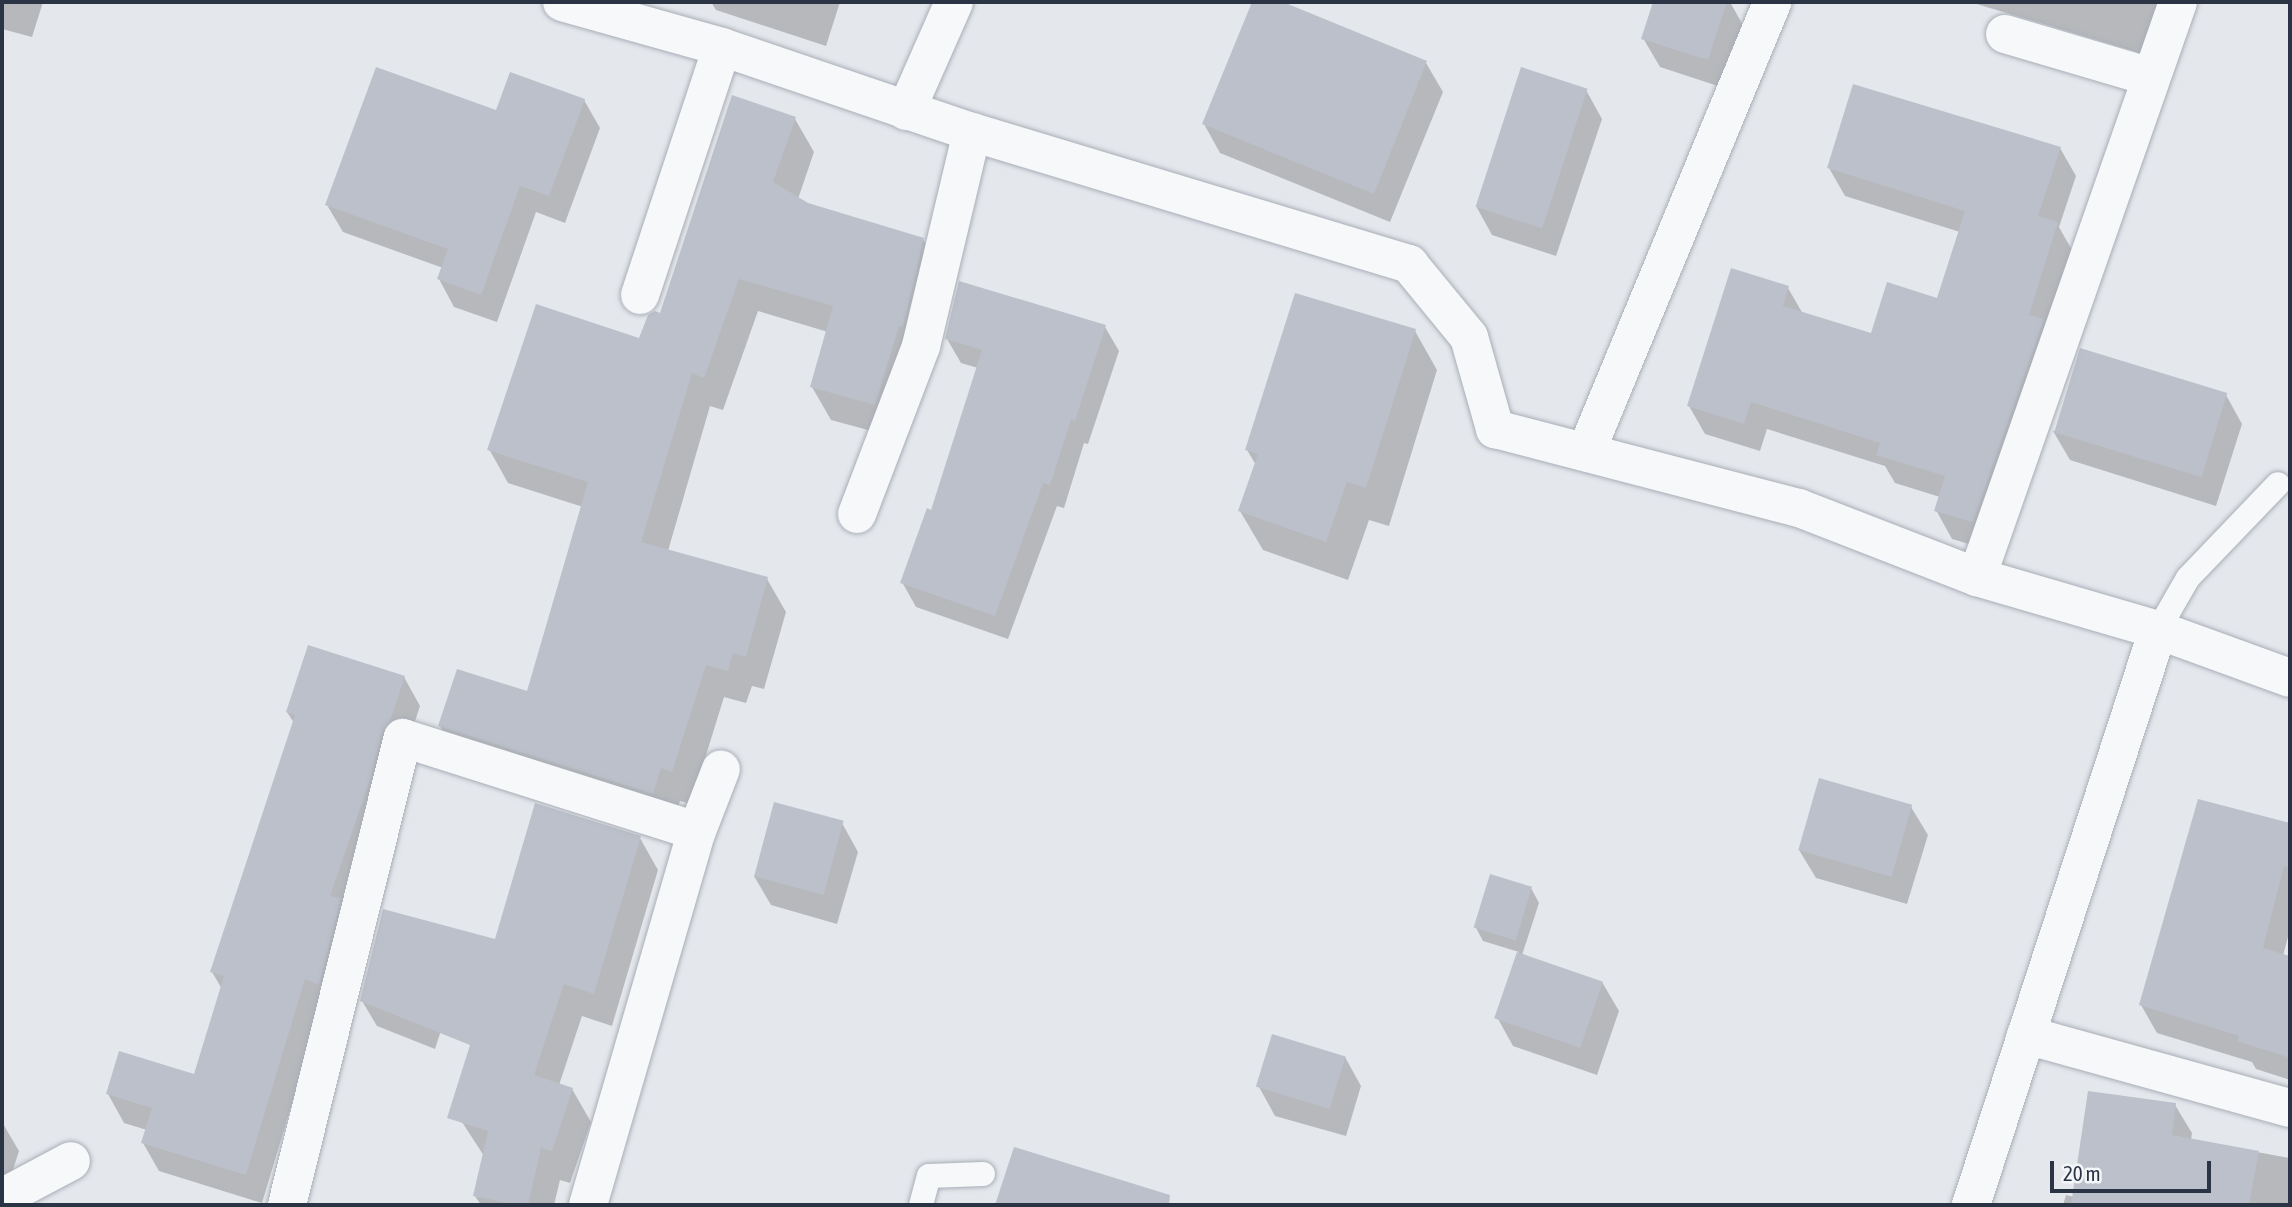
<!DOCTYPE html>
<style>
body{margin:0}
#map{position:relative;width:2292px;height:1207px;overflow:hidden;background:#e4e7ec;font-family:"Asap Condensed",sans-serif}
div>[style]{position:absolute}
[style*='--x']{left:calc(var(--x)*1px);top:calc(var(--y)*1px);width:calc(var(--w)*1px);rotate:calc(var(--a)*1deg)}
.shadow>*{inset:0;background:#0003}
.building>*{inset:0;background:#bbc0ca;transform-origin:0 0}
.roads{filter:drop-shadow(0 0 2px #a9aeb7) drop-shadow(0 0 2px #a9aeb7)}
.service>*{height:24px;margin:-12px;padding:0 12px;transform-origin:12px;border-radius:12px;background:#f7f8fa}
.minor>*{height:38px;margin:-19px;padding:0 19px;transform-origin:19px;border-radius:19px;background:#f7f8fa}
span{translate:-50% -50%;white-space:nowrap;text-align:center;line-height:1.15;-webkit-text-stroke:6px #f4f6f9;paint-order:stroke}
.frame{position:absolute;inset:0;border:4px solid #2b3445;pointer-events:none}
.scale{position:absolute;left:2050px;top:1161px;width:161px;height:32px;box-sizing:border-box;border:4px solid #2b3445;border-top:0;padding-left:9px;font-size:21px;line-height:24px;white-space:nowrap;color:#2b3445;-webkit-text-stroke:5px #f4f6f9;paint-order:stroke}
</style>
<div id="map">
<div class="shadow">
<div style="clip-path:polygon(2px 2px,43px 2px,32px 37px,2px 29px)"></div>
<div style="clip-path:polygon(711px 2px,840px 2px,826px 46px,716px 10px)"></div>
<div style="clip-path:polygon(1254px 2px,1278px 2px,1426px 63px,1443px 92px,1390px 222px,1220px 153px,1204px 124px)"></div>
<div style="clip-path:polygon(1655px 2px,1730px 2px,1744px 27px,1724px 88px,1660px 67px,1643px 38px)"></div>
<div style="clip-path:polygon(1970px 2px,2170px 2px,2157px 58px)"></div>
<div style="clip-path:polygon(1586px 90px,1602px 119px,1556px 256px,1492px 235px,1476px 206px)"></div>
<div style="clip-path:polygon(584px 100px,600px 128px,565px 223px,536px 212px,497px 322px,454px 307px,439px 279px,443px 268px,343px 232px,327px 205px,497px 112px)"></div>
<div style="clip-path:polygon(795px 119px,814px 152px,798px 199px,807px 205px,923px 239px,942px 272px,894px 437px,831px 420px,812px 387px,828px 332px,758px 311px,723px 410px,710px 406px,668px 551px,767px 579px,786px 612px,764px 689px,752px 686px,746px 703px,724px 697px,691px 804px,680px 801px,672px 826px,459px 759px,440px 726px,528px 693px,583px 507px,508px 483px,489px 449px,640px 340px,661px 315px)"></div>
<div style="clip-path:polygon(2060px 148px,2076px 176px,2059px 227px,2073px 252px,1989px 550px,1952px 539px,1936px 510px,1940px 497px,1895px 483px,1885px 466px,1767px 429px,1760px 451px,1705px 434px,1689px 406px,1788px 288px,1803px 314px,1872px 335px,1938px 300px,1960px 232px,1845px 196px,1829px 168px)"></div>
<div style="clip-path:polygon(1105px 327px,1119px 351px,1088px 444px,1084px 443px,1064px 508px,1057px 506px,1008px 639px,916px 607px,902px 582px,933px 512px,978px 368px,961px 363px,947px 339px)"></div>
<div style="clip-path:polygon(1415px 331px,1437px 370px,1389px 526px,1369px 520px,1348px 580px,1263px 550px,1240px 511px,1256px 465px,1247px 450px)"></div>
<div style="clip-path:polygon(2226px 395px,2242px 424px,2216px 506px,2070px 460px,2053px 431px)"></div>
<div style="clip-path:polygon(404px 677px,420px 706px,321px 1007px,262px 1203px,159px 1171px,143px 1143px,147px 1130px,124px 1123px,108px 1094px,195px 1076px,222px 989px,212px 972px,294px 723px,287px 712px)"></div>
<div style="clip-path:polygon(2199px 801px,2290px 825px,2290px 929px,2283px 956px,2290px 958px,2290px 1080px,2256px 1069px,2252px 1062px,2157px 1033px,2141px 1005px)"></div>
<div style="clip-path:polygon(1911px 807px,1928px 835px,1907px 904px,1816px 878px,1799px 850px)"></div>
<div style="clip-path:polygon(842px 823px,858px 852px,837px 924px,771px 905px,754px 876px)"></div>
<div style="clip-path:polygon(640px 838px,658px 870px,612px 1026px,582px 1016px,559px 1085px,572px 1089px,591px 1122px,570px 1183px,560px 1180px,554px 1205px,481px 1205px,475px 1196px,484px 1156px,462px 1122px)"></div>
<div style="clip-path:polygon(1531px 888px,1539px 903px,1522px 955px,1602px 982px,1619px 1011px,1597px 1075px,1513px 1046px,1497px 1017px,1519px 952px,1483px 941px,1475px 926px)"></div>
<div style="clip-path:polygon(466px 954px,435px 1049px,377px 1026px,362px 1001px)"></div>
<div style="clip-path:polygon(1345px 1057px,1361px 1086px,1346px 1136px,1275px 1116px,1259px 1087px)"></div>
<div style="clip-path:polygon(2175px 1105px,2192px 1133px,2191px 1140px,2290px 1158px,2290px 1205px,2063px 1205px,2066px 1195px,2074px 1197px)"></div>
<div style="clip-path:polygon(2px 1122px,19px 1151px,2px 1204px)"></div>
<div style="clip-path:polygon(999px 1200px,1118px 1204px,1002px 1205px)"></div>
</div>
<div class="building">
<div style="clip-path:polygon(1252px 2px,1283px 2px,1427px 61px,1374px 194px,1202px 124px)"></div>
<div style="clip-path:polygon(1653px 2px,1727px 2px,1708px 60px,1641px 39px)"></div>
<div style="clip-path:polygon(376px 67px,496px 110px,510px 72px,585px 99px,549px 196px,520px 186px,481px 295px,437px 279px,448px 249px,325px 205px)"></div>
<div style="left:1521px;top:67px;width:70px;height:147px;rotate:18deg"></div>
<div style="clip-path:polygon(1853px 84px,2061px 147px,2038px 216px,2058px 222px,2029px 315px,2044px 319px,1973px 522px,1934px 511px,1945px 476px,1876px 455px,1880px 443px,1751px 402px,1744px 424px,1687px 406px,1731px 268px,1789px 286px,1783px 306px,1871px 333px,1887px 282px,1937px 298px,1965px 211px,1827px 168px)"></div>
<div style="clip-path:polygon(732px 95px,796px 117px,773px 182px,808px 203px,924px 238px,903px 327px,899px 326px,875px 405px,810px 387px,833px 306px,739px 279px,704px 378px,692px 373px,641px 542px,768px 577px,746px 657px,733px 653px,728px 671px,706px 665px,672px 772px,661px 768px,653px 794px,438px 726px,457px 669px,527px 691px,588px 482px,487px 450px,536px 304px,639px 338px,648px 315px,655px 311px,660px 313px)"></div>
<div style="clip-path:polygon(959px 281px,1106px 325px,1075px 421px,1071px 420px,1050px 485px,1043px 483px,995px 616px,900px 583px,927px 508px,931px 510px,982px 350px,945px 339px)"></div>
<div style="clip-path:polygon(1295px 293px,1416px 329px,1366px 488px,1347px 482px,1326px 542px,1238px 511px,1258px 454px,1245px 450px)"></div>
<div style="left:2080px;top:348px;width:154px;height:88px;rotate:17deg"></div>
<div style="clip-path:polygon(308px 645px,405px 676px,390px 721px,382px 733px,371px 777px,330px 896px,341px 898px,319px 985px,305px 979px,246px 1175px,141px 1143px,152px 1108px,106px 1094px,119px 1051px,194px 1074px,224px 976px,210px 972px,295px 715px,286px 712px)"></div>
<div style="left:1819px;top:778px;width:97px;height:75px;rotate:16deg"></div>
<div style="clip-path:polygon(2198px 799px,2290px 823px,2290px 868px,2284px 866px,2263px 948px,2290px 956px,2290px 1058px,2237px 1041px,2239px 1036px,2139px 1005px)"></div>
<div style="left:774px;top:802px;width:72px;height:77px;rotate:15deg"></div>
<div style="clip-path:polygon(535px 803px,641px 836px,594px 994px,564px 984px,534px 1075px,573px 1088px,552px 1151px,541px 1148px,528px 1205px,518px 1205px,473px 1196px,488px 1131px,447px 1118px,470px 1045px,360px 1001px,383px 909px,495px 939px)"></div>
<div style="left:1490px;top:874px;width:44px;height:56px;rotate:17deg"></div>
<div style="left:1517px;top:952px;width:91px;height:70px;rotate:19deg"></div>
<div style="left:1272px;top:1034px;width:77px;height:55px;rotate:17deg"></div>
<div style="clip-path:polygon(2088px 1091px,2176px 1103px,2172px 1135px,2259px 1151px,2249px 1205px,2071px 1205px)"></div>
<div style="clip-path:polygon(1014px 1147px,1170px 1195px,1169px 1205px,995px 1205px)"></div>
</div>
<div class="roads">
<div class="service">
<div style="--x:2158;--y:630;--w:60;--a:-60"></div>
<div style="--x:2188;--y:578;--w:130;--a:-46.2"></div>
<div style="--x:921;--y:1205;--w:30;--a:-75"></div>
<div style="--x:929;--y:1176;--w:54;--a:-2.1"></div>
</div>
<div class="minor">
<div style="--x:562;--y:2;--w:166;--a:15.7"></div>
<div style="--x:722;--y:47;--w:264;--a:18.8"></div>
<div style="--x:972;--y:132;--w:457;--a:16.8"></div>
<div style="--x:1409;--y:264;--w:94;--a:50.6"></div>
<div style="--x:1469;--y:337;--w:96;--a:74.2"></div>
<div style="--x:1495;--y:429;--w:314;--a:14.6"></div>
<div style="--x:1799;--y:508;--w:191;--a:21.2"></div>
<div style="--x:1977;--y:577;--w:189;--a:16.3"></div>
<div style="--x:2158;--y:630;--w:140;--a:20"></div>
<div style="--x:2005;--y:34;--w:152;--a:16.4"></div>
<div style="--x:906;--y:111;--w:119;--a:-66.2"></div>
<div style="--x:640;--y:295;--w:261;--a:-71.7"></div>
<div style="--x:1586;--y:452;--w:487;--a:-67.5"></div>
<div style="--x:857;--y:514;--w:180;--a:-69.1"></div>
<div style="--x:921;--y:346;--w:220;--a:-76.6"></div>
<div style="--x:1977;--y:577;--w:609;--a:-70.73"></div>
<div style="--x:2026;--y:1035;--w:274;--a:15.5"></div>
<div style="--x:2;--y:1201;--w:10;--a:-45"></div>
<div style="--x:9;--y:1194;--w:70;--a:-28"></div>
<div style="--x:287;--y:1205;--w:481;--a:-76.1"></div>
<div style="--x:403;--y:738;--w:308;--a:17.6"></div>
<div style="--x:588;--y:1205;--w:390;--a:-73.8"></div>
<div style="--x:697;--y:831;--w:66;--a:-68.8"></div>
<div style="--x:1971;--y:1205;--w:605;--a:-71.98"></div>
</div>
</div>
<div class="frame"></div>
<div class="scale">20 m</div>
</div>
